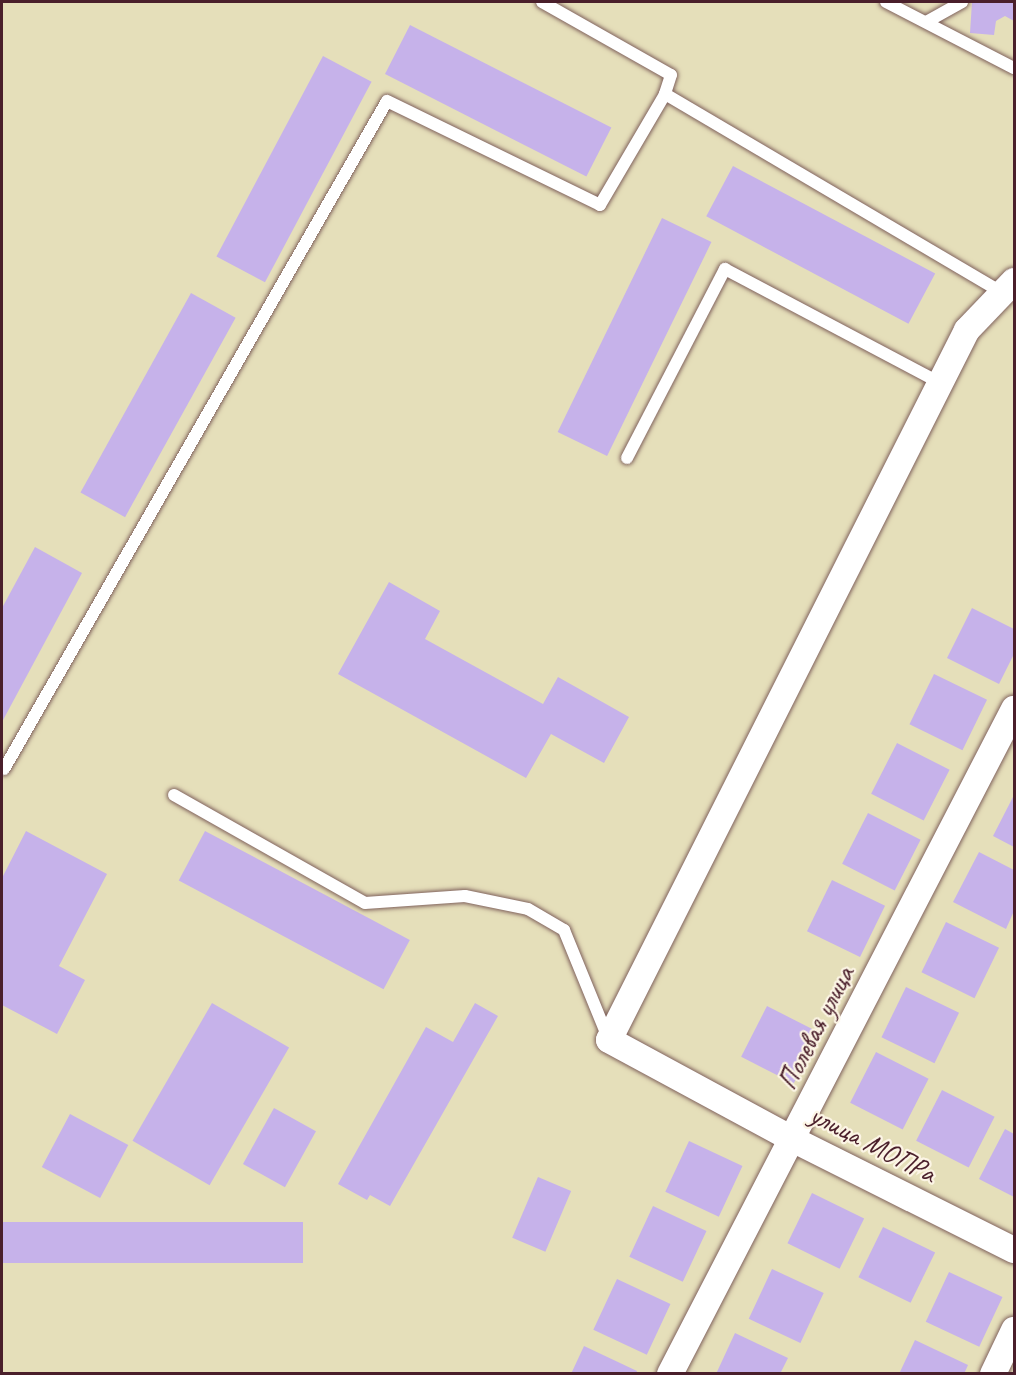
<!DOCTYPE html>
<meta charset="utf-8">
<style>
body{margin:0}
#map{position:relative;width:1016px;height:1375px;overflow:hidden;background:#e5dfba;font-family:Caveat,sans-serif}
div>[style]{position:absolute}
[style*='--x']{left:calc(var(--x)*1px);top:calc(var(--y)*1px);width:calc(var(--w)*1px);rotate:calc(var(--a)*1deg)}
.building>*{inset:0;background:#c6b2ea;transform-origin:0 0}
.roads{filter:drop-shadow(0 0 2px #80625d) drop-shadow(0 0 2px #80625d)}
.service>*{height:12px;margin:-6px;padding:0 6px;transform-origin:6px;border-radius:6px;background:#fff}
.minor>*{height:26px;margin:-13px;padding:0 13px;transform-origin:13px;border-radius:13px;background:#fff}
span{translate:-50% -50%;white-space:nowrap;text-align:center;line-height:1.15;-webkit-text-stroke:4.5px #fcf5e5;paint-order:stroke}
.street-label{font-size:28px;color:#4a1f2b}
.frame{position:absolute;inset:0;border:3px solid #4a1f2b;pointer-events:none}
</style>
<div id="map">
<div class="building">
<div style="clip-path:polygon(972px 2px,1014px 2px,1014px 21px,1005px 16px,996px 21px,994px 35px,970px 33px)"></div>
<div style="left:410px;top:25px;width:226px;height:55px;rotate:27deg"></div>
<div style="left:323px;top:56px;width:55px;height:227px;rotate:28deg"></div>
<div style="left:733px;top:166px;width:229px;height:57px;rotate:28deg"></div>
<div style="left:662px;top:218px;width:55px;height:238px;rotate:26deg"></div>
<div style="left:191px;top:293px;width:51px;height:228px;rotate:29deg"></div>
<div style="clip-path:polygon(35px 547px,82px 573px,2px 722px,2px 608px)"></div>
<div style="clip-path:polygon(389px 582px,440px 611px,425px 639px,543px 704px,558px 677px,629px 717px,604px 763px,551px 734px,526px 778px,338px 674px)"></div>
<div style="clip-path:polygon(972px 608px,1014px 629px,1014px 654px,999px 684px,947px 658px)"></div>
<div style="left:934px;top:674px;width:59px;height:56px;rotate:26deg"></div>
<div style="left:897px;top:743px;width:59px;height:57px;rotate:27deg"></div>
<div style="clip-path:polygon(1014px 795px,1014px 847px,993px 836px)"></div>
<div style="left:868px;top:813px;width:59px;height:57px;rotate:27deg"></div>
<div style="clip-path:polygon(26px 831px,107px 874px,59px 966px,85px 980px,57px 1034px,2px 1005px,2px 878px)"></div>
<div style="left:205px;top:831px;width:232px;height:56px;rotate:28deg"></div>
<div style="clip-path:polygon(979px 852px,1014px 870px,1014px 911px,1006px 929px,953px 902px)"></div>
<div style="left:832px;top:880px;width:59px;height:57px;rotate:26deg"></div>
<div style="left:946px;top:922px;width:59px;height:56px;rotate:26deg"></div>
<div style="left:906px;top:987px;width:59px;height:56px;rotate:26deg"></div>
<div style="left:212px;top:1003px;width:89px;height:159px;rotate:30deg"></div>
<div style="clip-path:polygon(475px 1003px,498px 1016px,390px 1206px,370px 1195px,367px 1200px,338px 1184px,426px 1027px,453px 1042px)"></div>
<div style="left:767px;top:1006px;width:59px;height:57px;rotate:27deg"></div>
<div style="left:876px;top:1052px;width:59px;height:57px;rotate:27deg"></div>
<div style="left:942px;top:1090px;width:59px;height:57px;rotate:27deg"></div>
<div style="left:274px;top:1108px;width:48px;height:64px;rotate:29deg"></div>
<div style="left:70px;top:1114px;width:66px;height:60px;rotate:28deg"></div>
<div style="clip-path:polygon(1005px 1129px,1014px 1134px,1014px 1197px,979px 1179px)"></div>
<div style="left:689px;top:1141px;width:59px;height:56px;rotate:25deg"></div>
<div style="left:538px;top:1177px;width:36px;height:66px;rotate:23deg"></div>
<div style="left:812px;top:1193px;width:58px;height:56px;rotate:26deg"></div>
<div style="left:653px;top:1206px;width:59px;height:56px;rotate:25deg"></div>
<div style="left:303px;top:1222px;width:41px;height:301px;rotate:90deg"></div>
<div style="left:883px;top:1227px;width:58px;height:56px;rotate:26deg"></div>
<div style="left:772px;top:1269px;width:57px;height:55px;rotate:25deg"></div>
<div style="left:949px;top:1272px;width:59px;height:55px;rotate:25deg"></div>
<div style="left:617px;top:1279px;width:59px;height:56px;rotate:25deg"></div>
<div style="clip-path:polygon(735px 1333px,788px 1358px,780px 1374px,716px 1374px)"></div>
<div style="clip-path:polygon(915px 1340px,968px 1365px,964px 1374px,899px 1374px)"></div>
<div style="clip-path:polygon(584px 1346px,637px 1371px,636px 1374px,571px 1374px)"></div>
</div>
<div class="roads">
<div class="service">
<div style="--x:542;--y:2;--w:148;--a:29.5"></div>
<div style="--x:671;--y:75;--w:20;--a:108"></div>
<div style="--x:886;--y:2;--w:144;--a:27.3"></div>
<div style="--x:928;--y:21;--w:39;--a:-29"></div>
<div style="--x:627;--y:458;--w:213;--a:-62.6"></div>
<div style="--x:725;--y:269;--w:243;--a:27.9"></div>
<div style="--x:4;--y:769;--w:770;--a:-60.17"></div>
<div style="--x:387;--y:101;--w:237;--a:26"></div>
<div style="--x:600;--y:205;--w:129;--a:-59.6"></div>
<div style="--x:665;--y:94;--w:392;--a:30.5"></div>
<div style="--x:174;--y:795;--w:219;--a:29.5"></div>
<div style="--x:365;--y:903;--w:100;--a:-4"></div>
<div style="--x:465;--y:896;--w:64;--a:11.7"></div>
<div style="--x:528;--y:909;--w:42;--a:30.3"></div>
<div style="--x:564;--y:930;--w:117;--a:67.8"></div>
</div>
<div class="minor">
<div style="--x:1014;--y:281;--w:68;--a:133.8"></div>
<div style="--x:967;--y:330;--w:795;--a:116.76"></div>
<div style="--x:609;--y:1040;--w:210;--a:28.4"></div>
<div style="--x:794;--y:1140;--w:246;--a:26.6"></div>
<div style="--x:670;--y:1374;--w:749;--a:-62.65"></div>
<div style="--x:993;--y:1374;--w:49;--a:-64.5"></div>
</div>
</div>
<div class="street-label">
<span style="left:816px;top:1028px;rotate:-63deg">Полевая улица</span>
<span style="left:873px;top:1144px;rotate:27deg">улица МОПРа</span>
</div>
<div class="frame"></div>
</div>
